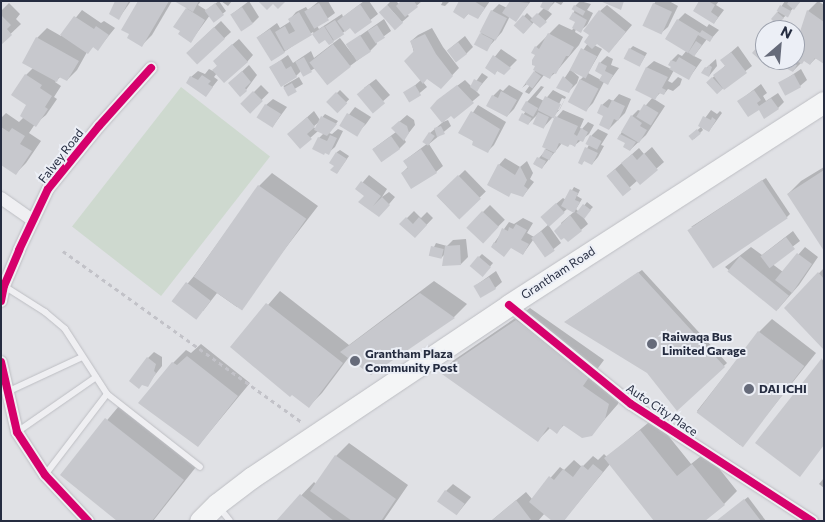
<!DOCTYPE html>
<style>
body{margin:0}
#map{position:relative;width:825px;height:522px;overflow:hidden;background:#e0e1e5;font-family:Commissioner,sans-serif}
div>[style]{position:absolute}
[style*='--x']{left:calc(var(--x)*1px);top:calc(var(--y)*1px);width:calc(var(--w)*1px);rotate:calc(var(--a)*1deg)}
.green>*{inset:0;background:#ced9cf;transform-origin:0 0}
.shadow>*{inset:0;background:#0003;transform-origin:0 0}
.building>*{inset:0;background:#c7c8cd;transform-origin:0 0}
.path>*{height:2.5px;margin-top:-1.25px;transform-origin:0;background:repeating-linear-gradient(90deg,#c2c2c8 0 4px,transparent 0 8px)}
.roads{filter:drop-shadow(0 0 1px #bdbec3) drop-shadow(0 0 1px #bdbec3)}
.lane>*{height:6px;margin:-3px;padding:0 3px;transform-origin:3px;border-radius:3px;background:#efeff2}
.street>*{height:12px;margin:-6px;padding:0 6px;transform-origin:6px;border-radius:6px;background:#efeff2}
.primary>*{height:21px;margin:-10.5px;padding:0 10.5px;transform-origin:10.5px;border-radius:10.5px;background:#f4f5f6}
.cycleway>*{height:8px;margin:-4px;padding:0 4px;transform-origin:4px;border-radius:4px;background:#d6006c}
.dots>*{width:14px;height:14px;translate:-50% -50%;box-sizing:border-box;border:2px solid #eceff6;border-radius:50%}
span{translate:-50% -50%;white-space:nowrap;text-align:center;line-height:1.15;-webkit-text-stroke:4px #eceff6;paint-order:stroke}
.street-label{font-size:12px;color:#252c40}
.poi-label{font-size:12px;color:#252c40;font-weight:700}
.left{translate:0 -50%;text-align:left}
.frame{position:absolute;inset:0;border:2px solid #252c40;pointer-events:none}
.north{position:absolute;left:755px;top:20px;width:50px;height:50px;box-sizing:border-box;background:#eceff6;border:1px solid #9ca1ad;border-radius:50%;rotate:27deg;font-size:14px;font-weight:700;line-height:20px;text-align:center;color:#252c40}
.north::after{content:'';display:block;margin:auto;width:18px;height:22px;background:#666b7a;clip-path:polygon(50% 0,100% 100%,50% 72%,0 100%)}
</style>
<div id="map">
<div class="green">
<div style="left:181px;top:87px;width:113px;height:177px;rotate:38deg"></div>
</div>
<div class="shadow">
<div style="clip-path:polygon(117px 1px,131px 1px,119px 18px)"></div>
<div style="clip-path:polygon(139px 1px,172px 1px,152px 35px,142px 45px)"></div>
<div style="clip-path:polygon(177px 1px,201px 1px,198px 5px,206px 10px,219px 1px,226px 11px,214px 21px,210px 15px,191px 41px,187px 9px,188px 7px)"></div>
<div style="clip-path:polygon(221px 1px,232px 1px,228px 6px)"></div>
<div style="clip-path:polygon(249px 1px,259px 17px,253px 23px,232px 14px)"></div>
<div style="clip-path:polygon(319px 1px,328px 1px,335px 13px,317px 26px,319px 29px,342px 14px,343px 17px,364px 1px,369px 1px,378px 14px,355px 32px,351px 26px,333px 41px,326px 38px,319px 43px,313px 32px,284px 52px,258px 37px,277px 23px,280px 28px,291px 21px,290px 19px,296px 12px,306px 7px,308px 10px)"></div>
<div style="clip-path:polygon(396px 1px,399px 4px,402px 1px,422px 1px,407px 14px,409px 16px,402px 22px,387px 5px,391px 1px)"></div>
<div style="clip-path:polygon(443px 1px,450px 1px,445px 6px,441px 5px)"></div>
<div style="clip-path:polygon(461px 1px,490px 1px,478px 18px,469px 13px,464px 18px)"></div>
<div style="clip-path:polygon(511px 1px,531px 1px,516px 20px,510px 16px,502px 32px,486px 50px,481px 34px,492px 11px,499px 4px,507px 8px)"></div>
<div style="clip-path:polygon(545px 1px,564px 1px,561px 5px,555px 2px,547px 10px,552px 14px,540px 27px,534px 22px,524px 33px,516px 25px,527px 13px,533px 19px,544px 8px)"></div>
<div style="clip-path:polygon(580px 1px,591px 4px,587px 10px,593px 13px,587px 25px,580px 31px,576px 29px,575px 32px,583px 37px,579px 45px,555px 73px,549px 78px,544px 75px,529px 94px,525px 92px,530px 85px,527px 84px,522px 88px,536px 70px,536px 47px,559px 24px,572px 30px,574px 28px,577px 21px,574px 13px,575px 6px)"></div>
<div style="clip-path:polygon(656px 1px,669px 1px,678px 6px,668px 27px,661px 33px,654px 4px)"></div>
<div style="clip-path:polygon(700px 1px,719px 1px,716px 5px,724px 10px,714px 23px)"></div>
<div style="clip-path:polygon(785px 1px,801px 1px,779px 22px,783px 25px,787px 21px,797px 29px,795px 31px,766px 30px,774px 21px,773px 19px)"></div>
<div style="clip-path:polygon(818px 1px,824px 5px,824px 63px,816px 58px,810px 64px,804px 60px,793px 71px,781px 60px,795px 60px,795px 51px,808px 11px)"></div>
<div style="clip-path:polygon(9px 3px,20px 14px,16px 19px,21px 24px,1px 43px,1px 11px)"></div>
<div style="clip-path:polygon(evenodd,607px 5px,632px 25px,615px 45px,597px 42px,594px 45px,602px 49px,588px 73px,601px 80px,603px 74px,600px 63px,607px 56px,613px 59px,611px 65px,619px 68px,608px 83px,604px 82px,593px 103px,586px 110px,579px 81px,568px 92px,558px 88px,588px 43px,600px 11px,607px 5px,571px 70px,584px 76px,577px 83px,579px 77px,571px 70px)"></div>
<div style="clip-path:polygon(82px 10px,101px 23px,104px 21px,115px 28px,98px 49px,94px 46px,87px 52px,77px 70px,67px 80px,61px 76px,55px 82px,61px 86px,54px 97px,57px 99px,46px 115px,35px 124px,29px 133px,41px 141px,26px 163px,16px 173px,1px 163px,1px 118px,6px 113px,19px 122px,24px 117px,28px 105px,26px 75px,33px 68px,37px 38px,47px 28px,61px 36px)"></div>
<div style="clip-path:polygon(685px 13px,707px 27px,709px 24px,719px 30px,710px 40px,707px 39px,694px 56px,702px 60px,689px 78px,674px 70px,668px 81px,672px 83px,678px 77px,682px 79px,680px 85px,673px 91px,668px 89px,664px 94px,661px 92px,654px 99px,665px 106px,646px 135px,630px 150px,626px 143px,618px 138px,632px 116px,638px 110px,641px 111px,653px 97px,637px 89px,647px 67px,654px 61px,671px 69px,672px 60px,678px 54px,682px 56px,687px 50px,678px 20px)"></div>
<div style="clip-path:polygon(384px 19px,391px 31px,376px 42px,377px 44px,370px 51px,350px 66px,315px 68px,304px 75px,301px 71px,295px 77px,271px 67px,288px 55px,293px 63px,311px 51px,314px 58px,340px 38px,353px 55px,354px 54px,348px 44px)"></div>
<div style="clip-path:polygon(221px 21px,231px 32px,197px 63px,194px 46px)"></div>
<div style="clip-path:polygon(432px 28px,443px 47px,459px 68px,441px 87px,428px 77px,423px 82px,427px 87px,410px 101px,405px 94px,421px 80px,411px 41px,418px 35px)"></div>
<div style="clip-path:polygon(465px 36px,473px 47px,466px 54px,448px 50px)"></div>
<div style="clip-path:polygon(239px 39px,253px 55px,247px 62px,217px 73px,214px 77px,218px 80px,206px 95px,191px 77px,198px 71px,205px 74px,209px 69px,213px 71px,218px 65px,221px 54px)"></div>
<div style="clip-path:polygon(633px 46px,647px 53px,640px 65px,630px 49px)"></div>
<div style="clip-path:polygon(738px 46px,752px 66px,717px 93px,707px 83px,726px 65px,722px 60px)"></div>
<div style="clip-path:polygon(501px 49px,517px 60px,504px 73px,498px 70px,495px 73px,486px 68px)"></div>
<div style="clip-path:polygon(716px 59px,717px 66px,709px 76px,706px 68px)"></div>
<div style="clip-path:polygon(249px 65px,257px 75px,246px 90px,236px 77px)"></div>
<div style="clip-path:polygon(801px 69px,807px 80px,800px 86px,780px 83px)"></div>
<div style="clip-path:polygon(482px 73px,488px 77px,476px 91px,480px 95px,454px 117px,452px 114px,443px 122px,448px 120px,451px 126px,429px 144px,443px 166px,436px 172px,402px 173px,408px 167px,404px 161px,428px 143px,430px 133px,443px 122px,438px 100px,465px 80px,472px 87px)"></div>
<div style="left:299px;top:77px;width:8px;height:18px;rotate:60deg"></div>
<div style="clip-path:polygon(376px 79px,390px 95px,372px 111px,364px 88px)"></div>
<div style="clip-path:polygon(761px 84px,767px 93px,763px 96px,766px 101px,778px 93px,784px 102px,778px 108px,759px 108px,739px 101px)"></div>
<div style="left:261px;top:85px;width:11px;height:26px;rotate:45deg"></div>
<div style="clip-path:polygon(509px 85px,523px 93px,514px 109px,507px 116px,493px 96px,500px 89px,503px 91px)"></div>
<div style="clip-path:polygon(evenodd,541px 86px,544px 87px,536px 97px,544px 101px,553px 90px,566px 97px,560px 109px,543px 128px,538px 114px,528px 124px,520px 119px,526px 111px,527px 102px,541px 86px,562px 98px,565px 99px,559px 110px,556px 110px,562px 98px)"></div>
<div style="left:340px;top:90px;width:13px;height:17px;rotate:45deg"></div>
<div style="clip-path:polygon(619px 94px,631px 99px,625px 113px,609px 129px,602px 105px,609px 99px,613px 101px)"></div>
<div style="clip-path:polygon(273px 99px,287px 107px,273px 126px,266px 105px)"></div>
<div style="clip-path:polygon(478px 105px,506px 122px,494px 145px,488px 151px,460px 132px)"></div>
<div style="clip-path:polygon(355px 107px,371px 117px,366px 124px,360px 130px,340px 126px)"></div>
<div style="clip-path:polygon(563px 110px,584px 119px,580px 128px,582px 129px,588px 122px,594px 125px,589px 134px,575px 145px,562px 143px,542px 168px,534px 164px,545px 151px,557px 117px)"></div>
<div style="clip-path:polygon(711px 110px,717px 114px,720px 111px,722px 113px,709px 131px,700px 125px)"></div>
<div style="clip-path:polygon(evenodd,314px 111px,320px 120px,325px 114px,338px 121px,329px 133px,332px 134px,338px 129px,343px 131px,335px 147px,328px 153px,319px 138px,324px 133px,318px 131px,300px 147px,295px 128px,314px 111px,320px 121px,316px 129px,313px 127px,320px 121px)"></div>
<div style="clip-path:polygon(407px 115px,414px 120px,415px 125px,404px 139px,406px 142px,399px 149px,373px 149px,396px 132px,399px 122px)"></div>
<div style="clip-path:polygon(701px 127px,703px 130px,694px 139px,691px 136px)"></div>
<div style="clip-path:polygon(598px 129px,608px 134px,601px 145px,604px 146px,598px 157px,592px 164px,585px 160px,582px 163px,579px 162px,589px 145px,587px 144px,592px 135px)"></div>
<div style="clip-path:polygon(652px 147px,664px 162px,640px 183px,638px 180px,622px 194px,607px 176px,639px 148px,644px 154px)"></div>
<div style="clip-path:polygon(340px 150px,349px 156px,337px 173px,337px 152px)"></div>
<div style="clip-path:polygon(505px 158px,520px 167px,527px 161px,533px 173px,530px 179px,534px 182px,523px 196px,499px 165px)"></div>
<div style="clip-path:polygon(824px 167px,824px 248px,788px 194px,801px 181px)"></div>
<div style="left:465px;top:170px;width:30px;height:38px;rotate:46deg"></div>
<div style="clip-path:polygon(272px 173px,318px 206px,250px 294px,237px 307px,217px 293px,203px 311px,173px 301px,194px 276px,259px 186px)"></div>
<div style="clip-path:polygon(369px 175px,387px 189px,382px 197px,389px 192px,395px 197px,379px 216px,365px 196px,357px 189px)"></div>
<div style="clip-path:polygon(766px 178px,790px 214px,787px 217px,691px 227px)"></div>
<div style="clip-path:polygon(574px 187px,580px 190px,577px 196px,582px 199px,576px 209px,579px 212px,587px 202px,593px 207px,583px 217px,588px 224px,568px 241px,561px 223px,575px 211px,568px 208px,549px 226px,561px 243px,545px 256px,533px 240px,523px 254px,511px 247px,492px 246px,509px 222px,514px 224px,523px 218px,533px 223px,527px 233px,534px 237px,549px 224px,549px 210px,563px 198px,566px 200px)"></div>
<div style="left:490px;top:205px;width:21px;height:31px;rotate:45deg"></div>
<div style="clip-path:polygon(414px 211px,421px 218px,427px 212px,433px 218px,415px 237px,401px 224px)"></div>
<div style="clip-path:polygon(793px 231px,800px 241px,771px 263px,783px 272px,805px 247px,818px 257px,799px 285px,778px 309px,725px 267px,751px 247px,762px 255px)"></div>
<div style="clip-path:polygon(466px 239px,468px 257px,461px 264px,446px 253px,441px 258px,430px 255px,436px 243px,447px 246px,453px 240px)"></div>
<div style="clip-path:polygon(482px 254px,493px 263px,483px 275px,479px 257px)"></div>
<div style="clip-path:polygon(824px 268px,824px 348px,786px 308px)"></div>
<div style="clip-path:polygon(642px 270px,727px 363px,677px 409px,648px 372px,569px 319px)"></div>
<div style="clip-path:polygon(496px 271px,502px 282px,495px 288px,475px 286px)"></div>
<div style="clip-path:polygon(434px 281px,467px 304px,454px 317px,371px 374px,349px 357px,322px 393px,309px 406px,232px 347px,280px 291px,349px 345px)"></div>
<div style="clip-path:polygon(530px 308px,604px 360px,595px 372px,621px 391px,618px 404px,591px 435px,565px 424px,557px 432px,550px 428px,538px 440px,441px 372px,454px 360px)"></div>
<div style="clip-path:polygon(772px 319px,816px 353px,753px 432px,740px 445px,697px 411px,759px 332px)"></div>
<div style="clip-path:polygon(201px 344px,250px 383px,198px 446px,173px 363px,186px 350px,191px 353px)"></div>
<div style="clip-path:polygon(154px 352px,162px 357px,162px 366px,147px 385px,148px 358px)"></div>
<div style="clip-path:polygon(824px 358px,824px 444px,756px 443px)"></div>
<div style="clip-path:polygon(119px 406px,196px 467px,153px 521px,119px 521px,61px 475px)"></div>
<div style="clip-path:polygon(654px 418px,691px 464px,706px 452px,737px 491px,724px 504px,610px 464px,563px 521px,545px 513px,538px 521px,491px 521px,526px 492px,532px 499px,560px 467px,564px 470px,574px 460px,582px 467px,593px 456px,598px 460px,604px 454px,607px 457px)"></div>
<div style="clip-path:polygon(349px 443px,408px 485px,384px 520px,277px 521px,314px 482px,316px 484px,336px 456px)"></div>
<div style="clip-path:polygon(824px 478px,824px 488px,819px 484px)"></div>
<div style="clip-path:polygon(453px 484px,471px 497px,457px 514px,446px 491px)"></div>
<div style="clip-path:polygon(748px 497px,766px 521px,717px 521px)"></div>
</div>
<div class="building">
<div style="clip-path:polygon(115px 1px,129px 1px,119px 20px,109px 14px)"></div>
<div style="clip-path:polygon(138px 1px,169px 1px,142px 47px,127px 38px,129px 34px,121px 30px)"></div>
<div style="clip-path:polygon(174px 1px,199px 1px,193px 12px)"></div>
<div style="clip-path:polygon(258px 1px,286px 1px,278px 9px,273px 4px,267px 10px)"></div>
<div style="clip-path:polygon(401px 1px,414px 1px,418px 7px,405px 17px,396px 6px)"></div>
<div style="clip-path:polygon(459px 1px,474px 1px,485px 8px,478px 19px,468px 14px,464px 19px,453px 12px)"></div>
<div style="clip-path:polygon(510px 1px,529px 3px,516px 22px,502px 13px)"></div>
<div style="clip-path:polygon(543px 1px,554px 1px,548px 11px,540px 7px)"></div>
<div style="clip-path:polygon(600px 1px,624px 1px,621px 10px)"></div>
<div style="clip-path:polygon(699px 1px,708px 1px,715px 5px,711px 12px,718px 17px,714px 24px,693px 11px)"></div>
<div style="clip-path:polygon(789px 1px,799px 1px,800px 2px,794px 10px,787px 4px)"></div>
<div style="left:215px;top:3px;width:15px;height:13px;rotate:53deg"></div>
<div style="left:319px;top:3px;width:20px;height:17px;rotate:60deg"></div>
<div style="left:653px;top:3px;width:21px;height:25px;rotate:25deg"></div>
<div style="clip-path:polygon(360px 4px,372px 22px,355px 34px,350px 28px,345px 32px,337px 21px)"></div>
<div style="left:387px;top:5px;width:24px;height:11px;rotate:48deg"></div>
<div style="left:574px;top:5px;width:13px;height:5px;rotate:29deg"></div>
<div style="left:780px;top:5px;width:13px;height:7px;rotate:29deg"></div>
<div style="left:242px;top:7px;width:20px;height:14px;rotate:57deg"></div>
<div style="clip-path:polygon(186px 8px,205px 20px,191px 43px,178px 34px,180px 31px,173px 27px)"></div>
<div style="left:491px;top:10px;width:18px;height:25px;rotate:27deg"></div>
<div style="clip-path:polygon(599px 10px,626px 32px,609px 53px,597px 44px,592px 49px,584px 42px,589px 35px,583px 31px)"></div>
<div style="clip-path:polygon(807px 10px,824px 22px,824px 64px,815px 58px,810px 65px,804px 61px,802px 64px,795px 60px,795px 47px)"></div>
<div style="clip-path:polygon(299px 12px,312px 35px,285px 51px,275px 32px,285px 26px,289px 34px,295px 31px,288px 19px)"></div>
<div style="clip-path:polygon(573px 12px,587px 20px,581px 33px,572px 28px,575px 22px,569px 19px)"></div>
<div style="clip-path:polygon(777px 12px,784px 18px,777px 25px,771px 19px)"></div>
<div style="clip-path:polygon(537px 13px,547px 22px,540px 28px,530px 20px)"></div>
<div style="clip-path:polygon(1px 15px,11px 25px,7px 29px,12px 35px,1px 45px)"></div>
<div style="left:523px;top:15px;width:13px;height:14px;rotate:42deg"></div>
<div style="clip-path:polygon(74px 16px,94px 29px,96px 26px,109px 35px,98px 51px,93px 47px,88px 54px,60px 35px)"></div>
<div style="clip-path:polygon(677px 19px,700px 33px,702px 30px,713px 37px,710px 42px,698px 35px,688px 53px,665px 39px)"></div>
<div style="left:335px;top:20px;width:17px;height:12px;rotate:57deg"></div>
<div style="left:377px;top:25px;width:15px;height:11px;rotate:58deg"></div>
<div style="clip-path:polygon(768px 25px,774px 30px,765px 30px,765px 60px,776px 60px,769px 68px,752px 53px,763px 40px,759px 36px)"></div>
<div style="clip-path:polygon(324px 26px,334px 42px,329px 45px,325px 40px,319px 44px,312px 34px)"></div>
<div style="left:214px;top:27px;width:16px;height:38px;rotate:47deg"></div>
<div style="left:270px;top:29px;width:28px;height:16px;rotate:58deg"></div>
<div style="left:480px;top:33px;width:15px;height:13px;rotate:28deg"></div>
<div style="clip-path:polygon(548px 33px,574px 47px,569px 56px,566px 56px,556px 74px,553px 73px,550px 79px,533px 70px,535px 66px,532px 65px,532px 60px,535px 55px,531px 53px,535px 46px,539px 49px)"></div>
<div style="clip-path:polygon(425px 34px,436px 54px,453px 76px,441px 89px,427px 79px,423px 84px,404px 61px,414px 51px,410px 41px)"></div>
<div style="left:360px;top:35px;width:20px;height:17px;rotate:57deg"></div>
<div style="clip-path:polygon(36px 37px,79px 61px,67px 81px,59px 77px,57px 82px,22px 63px)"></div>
<div style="left:696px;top:41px;width:7px;height:14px;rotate:34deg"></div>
<div style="left:458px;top:42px;width:15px;height:14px;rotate:53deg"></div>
<div style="clip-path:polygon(232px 44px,248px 62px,224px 83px,212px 70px,217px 66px,213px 61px)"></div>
<div style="left:333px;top:44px;width:29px;height:30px;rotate:52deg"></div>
<div style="left:581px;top:48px;width:18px;height:25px;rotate:27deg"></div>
<div style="left:629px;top:48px;width:18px;height:12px;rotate:27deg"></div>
<div style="clip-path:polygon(731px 52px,747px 73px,724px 90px,713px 75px,725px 66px,720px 60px)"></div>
<div style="clip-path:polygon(493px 55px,511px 68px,504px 75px,497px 71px,495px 75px,485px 68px)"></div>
<div style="left:304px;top:57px;width:17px;height:10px;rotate:62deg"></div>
<div style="clip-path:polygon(679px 57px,696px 67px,689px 80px,669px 69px,671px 67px,668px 65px,671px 60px,676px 62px)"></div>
<div style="clip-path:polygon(281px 60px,286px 69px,291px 66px,297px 77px,281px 87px,269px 67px)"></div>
<div style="clip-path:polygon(780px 60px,787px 60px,797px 65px,793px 72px,778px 64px)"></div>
<div style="clip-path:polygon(599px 62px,607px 66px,605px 71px,613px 75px,608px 85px,599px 80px,602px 75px,595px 71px)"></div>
<div style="clip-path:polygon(709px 65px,712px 67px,709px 77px,701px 73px,705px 67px,707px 68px)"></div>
<div style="clip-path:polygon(646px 67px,668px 77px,662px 88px,666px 90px,664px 95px,659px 93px,655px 100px,635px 90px)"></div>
<div style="clip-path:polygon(242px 71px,251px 82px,245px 88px,247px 91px,240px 97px,228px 83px)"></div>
<div style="left:534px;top:71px;width:9px;height:15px;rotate:36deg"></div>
<div style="clip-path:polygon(25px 74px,42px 85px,40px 88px,52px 96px,45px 107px,48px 109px,36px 127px,20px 116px,26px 105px,11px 95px)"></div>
<div style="left:794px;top:74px;width:15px;height:18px;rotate:62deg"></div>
<div style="clip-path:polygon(202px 75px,211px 81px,208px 84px,213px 87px,206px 97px,186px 83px,190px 76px,198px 80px)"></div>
<div style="clip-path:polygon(563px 76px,573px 85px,569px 93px,556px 88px)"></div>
<div style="left:712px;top:77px;width:16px;height:8px;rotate:47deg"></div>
<div style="clip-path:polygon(474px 79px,482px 83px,477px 92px,470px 87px)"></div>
<div style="left:580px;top:79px;width:21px;height:26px;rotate:28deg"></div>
<div style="left:292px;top:83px;width:10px;height:10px;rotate:61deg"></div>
<div style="left:369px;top:84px;width:25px;height:16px;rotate:50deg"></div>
<div style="left:415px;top:85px;width:12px;height:14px;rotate:59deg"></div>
<div style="clip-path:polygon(457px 85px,474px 103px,454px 119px,451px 116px,442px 123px,430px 108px,437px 100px)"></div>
<div style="clip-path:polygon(754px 90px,761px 100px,757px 103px,759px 106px,771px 98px,779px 109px,764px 119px,759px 110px,748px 117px,737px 101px)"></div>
<div style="left:253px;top:91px;width:14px;height:18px;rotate:45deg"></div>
<div style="clip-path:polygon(501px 91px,517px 100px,507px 117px,486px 106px,492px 95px,498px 98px)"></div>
<div style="left:336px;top:92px;width:16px;height:14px;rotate:45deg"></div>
<div style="left:545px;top:96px;width:18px;height:16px;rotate:27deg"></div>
<div style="clip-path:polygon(612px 100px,625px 106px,618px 121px,614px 119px,609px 130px,599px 125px,603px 116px,597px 113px,601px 104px,608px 108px)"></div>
<div style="left:526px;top:101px;width:14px;height:10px;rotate:30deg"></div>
<div style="left:265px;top:104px;width:19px;height:16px;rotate:32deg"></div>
<div style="left:644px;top:104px;width:17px;height:15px;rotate:31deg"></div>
<div style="clip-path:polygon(471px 111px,500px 129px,488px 153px,472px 145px,473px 141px,458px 133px)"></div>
<div style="left:538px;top:112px;width:12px;height:13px;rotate:24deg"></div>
<div style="left:347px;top:113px;width:21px;height:15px;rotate:31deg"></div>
<div style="left:522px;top:113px;width:11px;height:8px;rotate:27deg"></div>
<div style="clip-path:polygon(631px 115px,642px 123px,640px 126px,647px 130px,639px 143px,621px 132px)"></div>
<div style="clip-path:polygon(321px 116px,337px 124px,327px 136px,314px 130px)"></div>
<div style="clip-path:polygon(555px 116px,578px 126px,574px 134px,577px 136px,581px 128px,588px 132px,583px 142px,578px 140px,575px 147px,570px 144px,568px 147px,559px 143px,555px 153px,542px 147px)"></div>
<div style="clip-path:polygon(703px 116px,711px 120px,712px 117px,716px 120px,709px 132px,698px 126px)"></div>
<div style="clip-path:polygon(307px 117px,315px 127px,307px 134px,312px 139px,300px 149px,287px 134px)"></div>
<div style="clip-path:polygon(399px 121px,407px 126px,409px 133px,404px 141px,391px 128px)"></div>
<div style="clip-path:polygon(441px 126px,445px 134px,437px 137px,434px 128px)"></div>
<div style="clip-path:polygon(1px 127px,9px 132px,12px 128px,25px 136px,20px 144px,32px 151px,16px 175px,1px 165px)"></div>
<div style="left:697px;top:129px;width:6px;height:11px;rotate:51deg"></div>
<div style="left:429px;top:132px;width:7px;height:12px;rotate:34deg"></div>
<div style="clip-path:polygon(620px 134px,636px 142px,630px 151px,623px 147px,625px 143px,617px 139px)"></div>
<div style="clip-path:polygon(330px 135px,337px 138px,329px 155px,325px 153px,324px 155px,312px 149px,318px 137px,327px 141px)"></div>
<div style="left:590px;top:135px;width:13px;height:10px;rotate:27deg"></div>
<div style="left:391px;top:136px;width:16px;height:23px;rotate:55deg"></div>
<div style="clip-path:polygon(585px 147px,598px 153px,592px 165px,584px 161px,582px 165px,578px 163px)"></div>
<div style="clip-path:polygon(421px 149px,437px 173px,411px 189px,401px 173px,408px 168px,403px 161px)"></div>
<div style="left:545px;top:149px;width:9px;height:8px;rotate:27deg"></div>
<div style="clip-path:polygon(336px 152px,347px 159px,337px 174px,330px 170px,334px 166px,329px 163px)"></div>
<div style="clip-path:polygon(644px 153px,658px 170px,640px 185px,621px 163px,632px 154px,637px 160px)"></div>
<div style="clip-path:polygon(537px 157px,546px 161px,542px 169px,533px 164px)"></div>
<div style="clip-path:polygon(498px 164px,515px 175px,520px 166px,527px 180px,524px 186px,528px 189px,523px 197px,511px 193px,509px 197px,487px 185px)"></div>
<div style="left:615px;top:169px;width:26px;height:11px;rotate:51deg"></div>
<div style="clip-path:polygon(824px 170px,824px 251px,787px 194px)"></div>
<div style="left:458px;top:175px;width:33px;height:30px;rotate:46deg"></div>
<div style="left:762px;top:180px;width:46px;height:90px;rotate:56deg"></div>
<div style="clip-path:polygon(361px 181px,381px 196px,373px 206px,382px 197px,390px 205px,379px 217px,358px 202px,364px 196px,355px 189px)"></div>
<div style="left:258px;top:185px;width:59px;height:112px;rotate:35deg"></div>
<div style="clip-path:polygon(570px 189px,578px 193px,575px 200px,580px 202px,574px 213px,561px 206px)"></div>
<div style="left:556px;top:203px;width:13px;height:21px;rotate:48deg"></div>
<div style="left:583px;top:204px;width:10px;height:11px;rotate:37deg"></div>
<div style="left:482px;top:211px;width:23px;height:23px;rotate:43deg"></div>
<div style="clip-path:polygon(570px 215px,582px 231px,568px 242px,564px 238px,561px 240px,554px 231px)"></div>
<div style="clip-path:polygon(406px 217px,413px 224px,419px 217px,427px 225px,415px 238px,399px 224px)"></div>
<div style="clip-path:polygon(516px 224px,527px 230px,521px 240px,529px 244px,523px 255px,511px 248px,504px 257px,491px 247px,494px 242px,496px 243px,502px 228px,508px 231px,509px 227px,513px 229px)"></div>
<div style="left:541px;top:231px;width:24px;height:12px;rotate:55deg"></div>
<div style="left:786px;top:237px;width:15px;height:32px;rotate:53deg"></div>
<div style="clip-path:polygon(460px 245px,461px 265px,442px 266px,445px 246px)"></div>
<div style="left:431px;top:246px;width:13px;height:10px;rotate:13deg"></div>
<div style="clip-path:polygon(797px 253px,812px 264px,792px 293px,775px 280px)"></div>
<div style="left:478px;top:256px;width:17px;height:13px;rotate:40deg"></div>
<div style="left:740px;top:256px;width:63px;height:20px;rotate:39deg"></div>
<div style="clip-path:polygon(638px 272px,725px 367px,677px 411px,647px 373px,564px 322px)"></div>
<div style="clip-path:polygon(818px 272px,824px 279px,824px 350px,784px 308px)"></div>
<div style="left:489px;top:277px;width:14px;height:18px;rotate:60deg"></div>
<div style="left:186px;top:282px;width:31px;height:24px;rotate:37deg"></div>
<div style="clip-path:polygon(420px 293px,455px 318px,371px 375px,340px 352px)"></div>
<div style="clip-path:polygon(266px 303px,343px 363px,309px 408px,292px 395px,290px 397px,230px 347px)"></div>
<div style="clip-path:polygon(516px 320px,592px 373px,583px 386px,609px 404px,605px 419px,592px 436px,582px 438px,563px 425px,557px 434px,548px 427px,538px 442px,439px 372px)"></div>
<div style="left:758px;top:331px;width:58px;height:102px;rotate:37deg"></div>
<div style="clip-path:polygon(187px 356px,238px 396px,198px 447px,138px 403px,172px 362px,177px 365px)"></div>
<div style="clip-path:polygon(147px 357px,156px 364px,154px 371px,156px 373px,148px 387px,142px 385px,139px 389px,129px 381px)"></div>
<div style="clip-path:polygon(822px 358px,824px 445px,800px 477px,755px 443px)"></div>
<div style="clip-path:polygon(105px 418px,184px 480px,152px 521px,117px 521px,60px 475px)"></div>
<div style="clip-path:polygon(640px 430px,677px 476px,692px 464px,725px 505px,705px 521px,654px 521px,604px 458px)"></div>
<div style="clip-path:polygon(335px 455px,396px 499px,381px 521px,352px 521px,310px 491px)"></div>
<div style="clip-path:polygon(593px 464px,603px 472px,564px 521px,552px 521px,529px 502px,549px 476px,554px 480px,563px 469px,573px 477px,582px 465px,588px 470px)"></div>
<div style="left:445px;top:490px;width:24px;height:14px;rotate:35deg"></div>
<div style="clip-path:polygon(300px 494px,334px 521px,276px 521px)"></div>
<div style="clip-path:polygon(744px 499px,761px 521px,716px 521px)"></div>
<div style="clip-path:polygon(516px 500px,532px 521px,491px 521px)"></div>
</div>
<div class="path">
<div style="--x:63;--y:251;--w:295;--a:35.6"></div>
</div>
<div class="roads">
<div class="lane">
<div style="--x:4;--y:286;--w:49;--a:32.4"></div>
<div style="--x:45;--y:312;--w:26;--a:40"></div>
<div style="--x:65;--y:329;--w:77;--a:57.1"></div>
<div style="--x:107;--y:394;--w:118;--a:38.1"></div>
<div style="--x:7;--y:392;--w:83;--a:-25"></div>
<div style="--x:17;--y:432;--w:96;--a:-34.8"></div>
<div style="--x:45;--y:475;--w:102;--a:-52.6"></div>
<div style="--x:218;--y:506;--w:19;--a:51"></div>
</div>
<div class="street">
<div style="--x:1;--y:198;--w:39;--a:35"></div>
<div style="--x:1;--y:301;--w:15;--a:-79"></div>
<div style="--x:4;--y:286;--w:39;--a:-67"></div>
<div style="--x:19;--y:250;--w:68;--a:-64.6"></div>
<div style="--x:48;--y:189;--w:81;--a:-51"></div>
<div style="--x:99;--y:126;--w:78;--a:-48.1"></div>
<div style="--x:509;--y:305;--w:157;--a:39.1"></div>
<div style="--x:631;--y:404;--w:216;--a:32.9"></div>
<div style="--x:1;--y:362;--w:72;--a:77.1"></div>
<div style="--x:17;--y:432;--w:51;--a:56.9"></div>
<div style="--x:45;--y:475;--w:63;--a:46.9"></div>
</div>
<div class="primary">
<div style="--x:200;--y:521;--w:24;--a:-45"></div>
<div style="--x:217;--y:504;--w:43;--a:-37.4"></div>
<div style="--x:251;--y:478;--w:311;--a:-33.8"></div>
<div style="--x:509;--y:305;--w:375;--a:-32.8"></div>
</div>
</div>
<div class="cycleway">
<div style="--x:1;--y:301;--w:15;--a:-79"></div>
<div style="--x:4;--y:286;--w:39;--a:-67"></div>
<div style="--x:19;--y:250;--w:68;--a:-64.6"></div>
<div style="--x:48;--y:189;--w:81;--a:-51"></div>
<div style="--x:99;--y:126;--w:78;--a:-48.1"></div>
<div style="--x:509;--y:305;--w:157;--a:39.1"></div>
<div style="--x:631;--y:404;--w:216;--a:32.9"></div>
<div style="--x:1;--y:362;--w:72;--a:77.1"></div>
<div style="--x:17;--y:432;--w:51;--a:56.9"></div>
<div style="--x:45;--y:475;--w:63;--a:46.9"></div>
</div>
<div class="dots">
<div style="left:652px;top:344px;background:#666b7a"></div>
<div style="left:355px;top:361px;background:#666b7a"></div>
<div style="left:749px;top:389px;background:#666b7a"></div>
</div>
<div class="street-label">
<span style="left:61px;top:156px;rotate:-52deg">Falvey Road</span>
<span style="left:558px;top:273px;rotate:-33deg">Grantham Road</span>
<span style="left:662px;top:410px;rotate:34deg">Auto City Place</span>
</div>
<div class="poi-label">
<span class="left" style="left:662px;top:344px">Raiwaqa Bus<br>Limited Garage</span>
<span class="left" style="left:365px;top:361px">Grantham Plaza<br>Community Post</span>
<span class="left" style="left:759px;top:389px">DAI ICHI</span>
</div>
<div class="frame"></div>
<div class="north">N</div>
</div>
